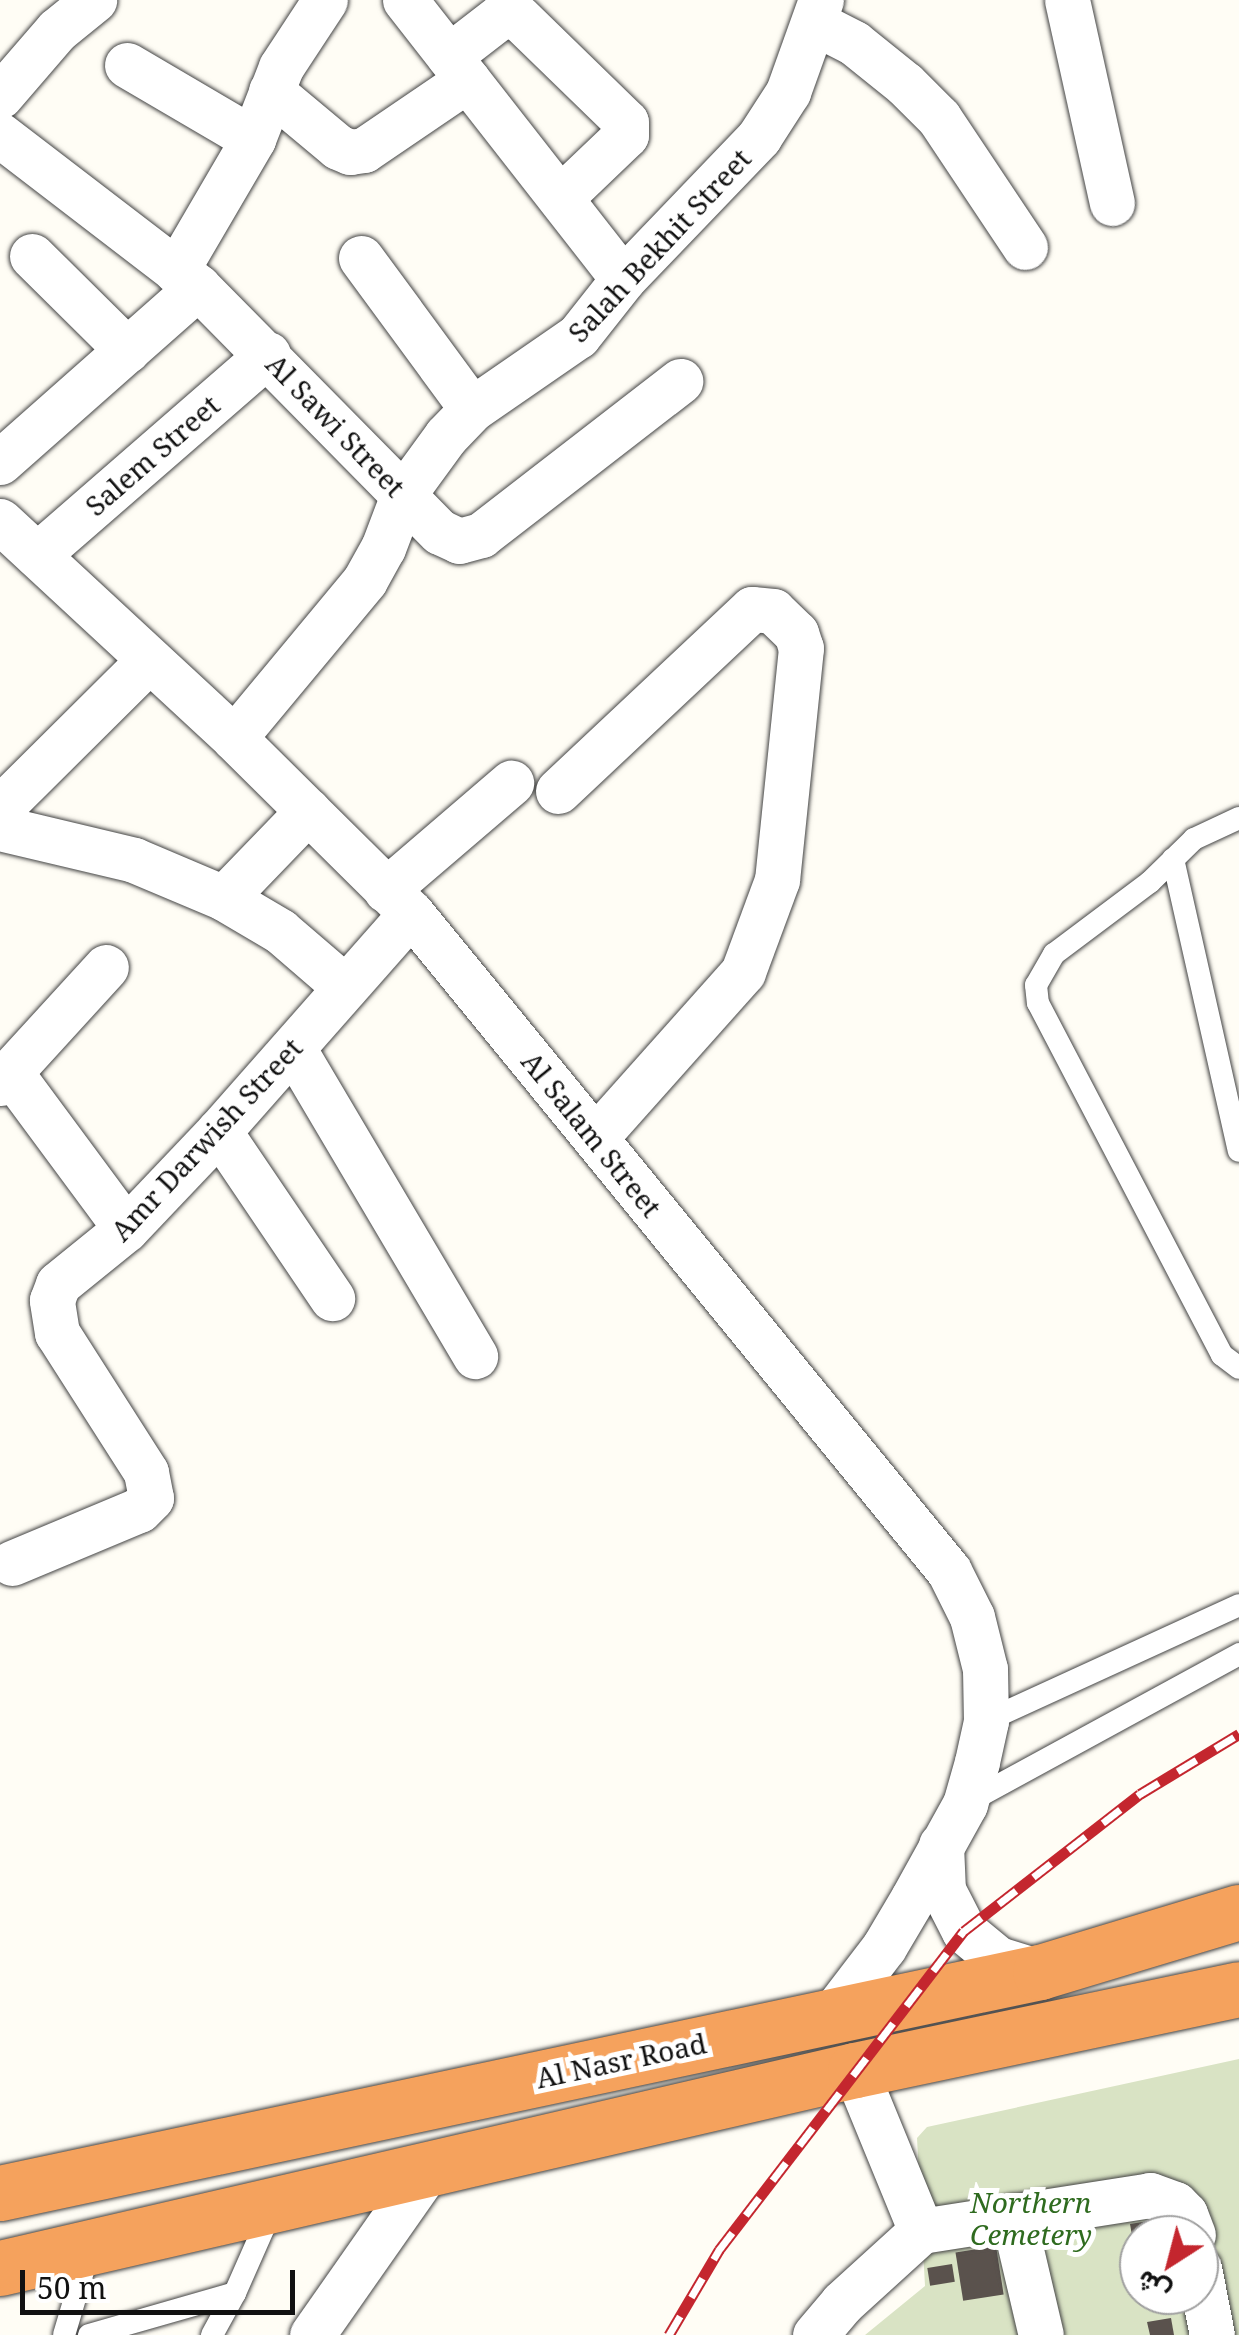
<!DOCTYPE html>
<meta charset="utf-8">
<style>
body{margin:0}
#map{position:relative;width:1239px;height:2335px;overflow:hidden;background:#fffdf5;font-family:"Noto Serif",Vazirmatn,serif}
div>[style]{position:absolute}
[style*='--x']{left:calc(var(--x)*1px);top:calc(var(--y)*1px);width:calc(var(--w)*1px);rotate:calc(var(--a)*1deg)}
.cemetery>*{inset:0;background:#d9e3c4}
.building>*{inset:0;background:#5a524d;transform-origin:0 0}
.roads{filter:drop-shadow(0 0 2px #444) drop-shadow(0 0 2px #444)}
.lane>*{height:22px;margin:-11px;padding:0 11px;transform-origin:11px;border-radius:11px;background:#fff}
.street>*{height:45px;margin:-22.5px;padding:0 22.5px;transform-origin:22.5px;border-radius:22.5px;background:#fff}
.highway>*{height:55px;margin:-27.5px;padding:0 27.5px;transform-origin:27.5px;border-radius:27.5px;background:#f5a25d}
.rail>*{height:11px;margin-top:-5.5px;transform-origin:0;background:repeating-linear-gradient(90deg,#fff 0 22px,#c4262e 0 44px);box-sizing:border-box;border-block:2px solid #c4262e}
span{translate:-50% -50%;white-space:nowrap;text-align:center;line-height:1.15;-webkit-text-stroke:10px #fff;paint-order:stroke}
.street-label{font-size:28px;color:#111}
.park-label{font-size:28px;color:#2f6b1f;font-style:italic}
.north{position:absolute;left:1119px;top:2215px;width:100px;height:100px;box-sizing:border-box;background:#fff;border:2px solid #a0a0a0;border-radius:50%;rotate:216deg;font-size:28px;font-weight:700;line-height:40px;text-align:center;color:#111}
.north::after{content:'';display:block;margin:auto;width:35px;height:45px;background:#c4262e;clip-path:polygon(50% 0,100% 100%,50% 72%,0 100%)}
.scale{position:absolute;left:20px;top:2270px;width:275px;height:45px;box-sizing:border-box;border:5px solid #111;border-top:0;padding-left:12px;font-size:30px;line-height:35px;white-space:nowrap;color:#111;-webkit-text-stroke:8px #fff;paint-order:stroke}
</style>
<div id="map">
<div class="cemetery">
<div style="clip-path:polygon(evenodd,1239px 2059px,1239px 2335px,865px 2335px,925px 2286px,917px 2138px,927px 2127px,1239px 2059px,1139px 2235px,1199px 2235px,1199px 2295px,1139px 2295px,1139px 2235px)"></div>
</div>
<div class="building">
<div style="clip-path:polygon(1154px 2220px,1157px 2235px,1139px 2235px,1137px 2265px,1130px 2224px)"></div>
<div style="left:996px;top:2246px;width:49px;height:41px;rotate:81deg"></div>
<div style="left:952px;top:2264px;width:18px;height:25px;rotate:81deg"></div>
<div style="clip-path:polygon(1171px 2318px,1174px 2335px,1150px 2335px,1147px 2322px)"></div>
</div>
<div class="roads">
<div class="lane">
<div style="--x:1239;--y:818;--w:50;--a:155"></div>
<div style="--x:1194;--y:839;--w:62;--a:135.7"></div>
<div style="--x:1150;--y:882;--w:120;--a:143.1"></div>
<div style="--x:1054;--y:954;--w:36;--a:120"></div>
<div style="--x:1036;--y:985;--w:18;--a:84"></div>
<div style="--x:1038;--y:1003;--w:397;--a:62.4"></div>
<div style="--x:1222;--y:1355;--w:21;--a:37"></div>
<div style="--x:1173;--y:859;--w:299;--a:77.3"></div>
<div style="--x:986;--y:1721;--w:278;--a:-24.6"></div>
<div style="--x:968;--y:1802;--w:309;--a:-28.6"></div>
<div style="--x:64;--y:2335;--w:91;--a:-73.4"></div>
<div style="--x:89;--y:2335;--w:152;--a:-16"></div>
<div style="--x:235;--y:2293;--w:94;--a:-66.2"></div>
<div style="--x:212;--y:2335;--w:48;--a:-61.3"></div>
</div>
<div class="street">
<div style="--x:405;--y:0;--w:354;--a:52"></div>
<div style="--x:1067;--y:0;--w:208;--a:77.5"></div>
<div style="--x:815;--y:23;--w:44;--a:27.1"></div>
<div style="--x:854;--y:43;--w:65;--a:38.8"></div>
<div style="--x:905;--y:84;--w:48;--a:45"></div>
<div style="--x:939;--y:118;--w:155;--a:56.3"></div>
<div style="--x:449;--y:56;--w:67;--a:-37.7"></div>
<div style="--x:502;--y:15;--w:17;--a:10"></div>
<div style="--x:519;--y:18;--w:149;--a:44.2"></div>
<div style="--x:626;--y:122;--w:13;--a:90"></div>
<div style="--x:626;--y:135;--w:91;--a:136.3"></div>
<div style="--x:127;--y:65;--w:146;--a:30.4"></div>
<div style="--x:271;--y:91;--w:87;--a:39.9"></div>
<div style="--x:338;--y:147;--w:13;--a:23"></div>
<div style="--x:350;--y:152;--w:14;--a:-8"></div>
<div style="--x:364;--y:150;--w:125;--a:-34.2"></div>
<div style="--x:0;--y:96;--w:87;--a:-49.2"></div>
<div style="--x:57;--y:30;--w:48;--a:-39"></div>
<div style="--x:0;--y:135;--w:250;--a:37.5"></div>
<div style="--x:198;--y:287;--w:344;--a:45.4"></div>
<div style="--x:440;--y:532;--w:21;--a:25"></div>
<div style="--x:459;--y:541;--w:23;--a:-15"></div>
<div style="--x:481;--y:535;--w:252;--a:-37.7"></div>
<div style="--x:32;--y:256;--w:134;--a:44.7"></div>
<div style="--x:361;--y:258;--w:187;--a:53.7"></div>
<div style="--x:176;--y:271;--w:153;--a:-59.7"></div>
<div style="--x:253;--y:139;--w:77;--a:-68.7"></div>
<div style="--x:281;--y:67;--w:80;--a:-56.7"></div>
<div style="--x:0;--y:462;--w:264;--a:-41.5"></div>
<div style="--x:0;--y:521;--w:319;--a:42.8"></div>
<div style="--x:234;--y:738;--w:249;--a:44.7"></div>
<div style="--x:411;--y:913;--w:850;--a:50.73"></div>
<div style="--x:949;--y:1571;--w:51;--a:63.4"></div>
<div style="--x:972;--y:1617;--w:54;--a:76"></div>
<div style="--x:985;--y:1669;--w:52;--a:88.9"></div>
<div style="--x:986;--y:1721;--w:42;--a:102.4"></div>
<div style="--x:977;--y:1762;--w:44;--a:105.9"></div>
<div style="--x:965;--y:1804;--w:107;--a:119"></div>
<div style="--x:913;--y:1898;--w:57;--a:120.6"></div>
<div style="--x:884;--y:1947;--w:86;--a:127.4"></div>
<div style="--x:37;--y:555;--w:306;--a:-41"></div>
<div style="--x:234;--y:738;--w:205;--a:-50.3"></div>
<div style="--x:365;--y:580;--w:37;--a:-61"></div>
<div style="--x:383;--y:548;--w:57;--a:-69.3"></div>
<div style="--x:403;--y:495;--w:73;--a:-53.9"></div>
<div style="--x:446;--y:436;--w:37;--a:-46"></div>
<div style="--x:472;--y:409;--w:129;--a:-34.6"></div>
<div style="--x:578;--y:336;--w:73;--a:-51.7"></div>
<div style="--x:623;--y:279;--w:197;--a:-46.2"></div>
<div style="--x:759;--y:137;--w:54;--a:-57.2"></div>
<div style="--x:788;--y:92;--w:98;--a:-70.3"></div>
<div style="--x:558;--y:791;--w:266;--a:-43.2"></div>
<div style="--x:752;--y:609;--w:21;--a:5"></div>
<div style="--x:773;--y:611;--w:32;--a:44"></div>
<div style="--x:796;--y:633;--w:16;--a:72"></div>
<div style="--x:801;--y:648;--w:233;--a:95.9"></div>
<div style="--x:777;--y:880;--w:98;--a:110.3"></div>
<div style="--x:743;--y:972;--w:222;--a:131.7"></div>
<div style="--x:0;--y:808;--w:210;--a:-44.8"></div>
<div style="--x:0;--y:828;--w:138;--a:13.4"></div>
<div style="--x:134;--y:860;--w:98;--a:22.9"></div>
<div style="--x:224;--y:898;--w:65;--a:30.5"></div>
<div style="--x:280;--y:931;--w:86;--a:40.7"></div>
<div style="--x:386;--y:890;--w:165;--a:-40.6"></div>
<div style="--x:224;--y:898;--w:121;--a:-46"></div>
<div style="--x:293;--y:1048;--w:358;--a:59.4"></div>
<div style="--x:10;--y:1072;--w:195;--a:53.5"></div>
<div style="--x:0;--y:1083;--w:157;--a:-47.6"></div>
<div style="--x:219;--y:1131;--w:202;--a:55.9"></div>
<div style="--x:12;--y:1563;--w:138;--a:-22.7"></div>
<div style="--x:139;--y:1510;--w:17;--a:-45"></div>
<div style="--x:151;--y:1498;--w:26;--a:-101"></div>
<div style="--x:146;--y:1472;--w:165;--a:-122.6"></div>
<div style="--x:57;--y:1333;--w:33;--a:-99"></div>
<div style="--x:52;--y:1300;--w:17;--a:-69"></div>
<div style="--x:58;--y:1284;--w:87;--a:-39"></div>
<div style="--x:126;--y:1229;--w:135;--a:-46.5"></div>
<div style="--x:219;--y:1131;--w:290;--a:-48.6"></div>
<div style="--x:941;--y:1845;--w:45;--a:87.5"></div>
<div style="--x:943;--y:1890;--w:46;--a:62.9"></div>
<div style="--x:964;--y:1931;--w:44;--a:39.5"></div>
<div style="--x:998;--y:1959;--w:44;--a:17.2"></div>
<div style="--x:1013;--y:2216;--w:122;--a:76.8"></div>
<div style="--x:921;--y:2231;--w:232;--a:-8.9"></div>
<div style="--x:1150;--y:2195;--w:27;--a:20"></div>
<div style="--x:1175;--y:2204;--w:14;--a:45"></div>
<div style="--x:1185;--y:2214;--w:22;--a:69"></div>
<div style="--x:1199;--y:2268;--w:68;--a:79"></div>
<div style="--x:312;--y:2335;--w:199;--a:-55"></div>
<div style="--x:815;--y:2335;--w:42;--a:-49.8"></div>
<div style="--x:842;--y:2303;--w:107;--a:-42.3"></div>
<div style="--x:921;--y:2231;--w:174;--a:-112.3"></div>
</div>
<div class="highway">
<div style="--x:0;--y:2193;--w:1063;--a:-12"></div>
<div style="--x:1040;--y:1972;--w:208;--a:-16.8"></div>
<div style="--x:0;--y:2268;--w:878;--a:-13.04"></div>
<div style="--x:855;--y:2070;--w:392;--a:-11.9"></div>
</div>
</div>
<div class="rail">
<div style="--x:669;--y:2335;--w:99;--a:-59.5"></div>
<div style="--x:719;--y:2250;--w:402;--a:-52.5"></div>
<div style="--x:964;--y:1931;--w:223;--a:-37.9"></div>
<div style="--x:1140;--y:1794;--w:116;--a:-31.2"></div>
</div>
<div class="street-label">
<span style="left:659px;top:245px;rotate:-47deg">Salah Bekhit Street</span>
<span style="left:336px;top:425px;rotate:46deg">Al Sawi Street</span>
<span style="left:152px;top:455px;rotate:-41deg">Salem Street</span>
<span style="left:592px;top:1134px;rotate:51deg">Al Salam Street</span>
<span style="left:206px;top:1139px;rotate:-47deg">Amr Darwish Street</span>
<span style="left:621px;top:2060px;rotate:-12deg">Al Nasr Road</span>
</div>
<div class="park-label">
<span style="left:1031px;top:2218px">Northern<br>Cemetery</span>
</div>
<div class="north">ش</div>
<div class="scale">50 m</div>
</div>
